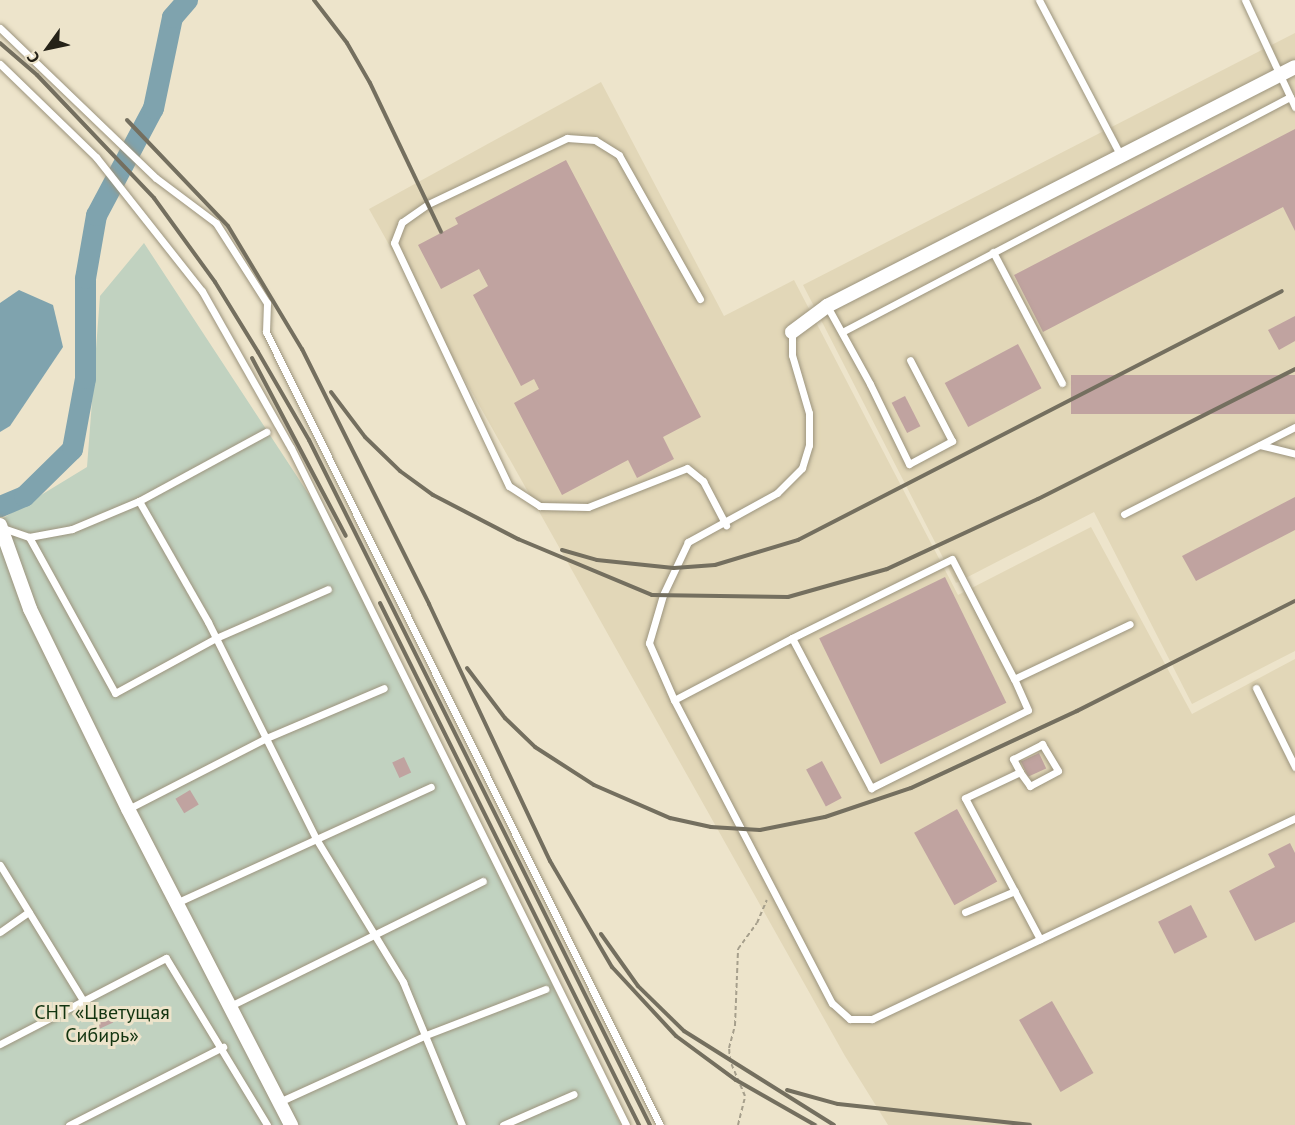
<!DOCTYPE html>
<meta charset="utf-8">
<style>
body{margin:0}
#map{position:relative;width:1295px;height:1125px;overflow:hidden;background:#ede4cb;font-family:"PT Sans",sans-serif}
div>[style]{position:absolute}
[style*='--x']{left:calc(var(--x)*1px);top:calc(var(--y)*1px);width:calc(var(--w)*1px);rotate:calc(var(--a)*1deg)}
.built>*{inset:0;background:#e2d7b8}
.green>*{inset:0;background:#c1d2c0}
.water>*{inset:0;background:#7fa3ae}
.river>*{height:21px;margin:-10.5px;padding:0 10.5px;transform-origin:10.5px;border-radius:10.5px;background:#7fa3ae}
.building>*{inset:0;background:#c0a3a0;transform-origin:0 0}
.path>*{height:2px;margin-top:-1px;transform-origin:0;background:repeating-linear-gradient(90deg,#a69f8c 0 4.5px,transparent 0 7.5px)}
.roads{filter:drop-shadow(0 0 2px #9c947d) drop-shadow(0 0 2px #9c947d)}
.service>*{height:7px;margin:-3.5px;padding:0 3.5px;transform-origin:3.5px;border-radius:3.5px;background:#fff}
.minor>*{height:14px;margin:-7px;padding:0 7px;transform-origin:7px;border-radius:7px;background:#fff}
.rail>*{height:4px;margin:-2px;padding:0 2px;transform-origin:2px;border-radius:2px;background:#746f5f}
span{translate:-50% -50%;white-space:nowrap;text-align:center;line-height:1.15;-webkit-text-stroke:6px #ede4cb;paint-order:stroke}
.park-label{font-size:20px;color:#123410}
.north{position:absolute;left:18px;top:18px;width:60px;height:60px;-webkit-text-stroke:4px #ede4cb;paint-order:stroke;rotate:237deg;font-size:16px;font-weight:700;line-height:24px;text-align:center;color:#252218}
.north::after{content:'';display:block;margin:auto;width:21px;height:27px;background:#252218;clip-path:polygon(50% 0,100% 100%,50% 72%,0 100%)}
</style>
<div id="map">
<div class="built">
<div style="clip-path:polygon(1295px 33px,1295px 651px,1192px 704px,1094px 512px,956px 583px,803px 285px)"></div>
<div style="clip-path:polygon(601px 82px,724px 316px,794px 280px,958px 595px,1091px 527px,1192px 714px,1295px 659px,1295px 1125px,888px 1125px,845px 1056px,369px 209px)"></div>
</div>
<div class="green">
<div style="clip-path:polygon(144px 243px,325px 519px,621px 1125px,0 1125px,0 520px,87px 467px,100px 296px)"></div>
</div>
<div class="water">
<div style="clip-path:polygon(19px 290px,53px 305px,63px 347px,10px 426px,0 432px,0 303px)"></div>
</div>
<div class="river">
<div style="--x:0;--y:506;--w:26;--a:-23"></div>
<div style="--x:24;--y:496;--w:67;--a:-44.4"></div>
<div style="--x:72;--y:449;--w:72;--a:-79.6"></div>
<div style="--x:85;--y:378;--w:100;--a:-90"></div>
<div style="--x:85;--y:278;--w:64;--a:-80.1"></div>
<div style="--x:96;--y:215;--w:121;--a:-62"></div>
<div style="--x:153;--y:108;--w:93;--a:-78.2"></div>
<div style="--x:172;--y:17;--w:23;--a:-49"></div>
</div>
<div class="building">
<div style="clip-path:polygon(1295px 129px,1295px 231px,1283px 207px,1043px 332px,1014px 275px)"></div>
<div style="clip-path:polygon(566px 160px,701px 417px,663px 437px,674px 459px,637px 478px,628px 460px,562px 495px,514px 403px,539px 389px,534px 379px,521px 386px,473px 295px,488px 286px,479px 269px,441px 289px,418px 245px,458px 224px,455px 218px)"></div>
<div style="clip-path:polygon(1295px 316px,1295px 341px,1279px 350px,1268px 330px)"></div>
<div style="left:1018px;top:344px;width:50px;height:83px;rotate:62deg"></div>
<div style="left:1295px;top:375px;width:39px;height:224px;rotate:90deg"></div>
<div style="left:905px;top:396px;width:34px;height:15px;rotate:63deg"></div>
<div style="clip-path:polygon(1295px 497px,1295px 530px,1196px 581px,1182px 556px)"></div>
<div style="left:945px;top:577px;width:140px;height:140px;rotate:64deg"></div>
<div style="left:1039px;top:753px;width:17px;height:20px;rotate:65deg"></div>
<div style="left:404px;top:757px;width:17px;height:13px;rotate:65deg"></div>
<div style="left:822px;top:761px;width:42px;height:18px;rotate:62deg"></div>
<div style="left:190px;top:790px;width:17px;height:17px;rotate:59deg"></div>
<div style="left:957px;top:809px;width:83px;height:49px;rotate:61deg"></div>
<div style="clip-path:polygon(1290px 843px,1295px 853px,1295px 922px,1255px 941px,1229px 891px,1275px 867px,1268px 854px)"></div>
<div style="left:1191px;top:905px;width:36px;height:37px;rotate:63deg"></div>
<div style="left:1052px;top:1001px;width:83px;height:38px;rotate:60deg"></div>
<div style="left:106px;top:1007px;width:17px;height:15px;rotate:65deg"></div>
</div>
<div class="path">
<div style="--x:738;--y:1125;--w:30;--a:-76"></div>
<div style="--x:745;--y:1096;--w:38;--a:-113"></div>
<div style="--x:730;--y:1061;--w:13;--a:-94"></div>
<div style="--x:729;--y:1048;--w:24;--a:-75"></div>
<div style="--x:735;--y:1025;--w:76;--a:-87.7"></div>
<div style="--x:738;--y:949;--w:32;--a:-54"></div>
<div style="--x:757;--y:923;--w:25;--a:-67"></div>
</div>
<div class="roads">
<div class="service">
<div style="--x:1039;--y:0;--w:174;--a:62.3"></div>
<div style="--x:1245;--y:0;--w:118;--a:65"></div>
<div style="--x:0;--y:28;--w:216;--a:43.9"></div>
<div style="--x:156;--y:178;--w:75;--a:36.9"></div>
<div style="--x:216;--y:223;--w:95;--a:57.5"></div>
<div style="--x:267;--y:303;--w:29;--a:92"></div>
<div style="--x:266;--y:332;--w:885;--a:63.58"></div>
<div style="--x:0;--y:64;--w:134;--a:44.1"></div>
<div style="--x:96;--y:157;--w:171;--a:51.7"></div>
<div style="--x:202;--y:291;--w:180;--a:60.5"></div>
<div style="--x:291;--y:448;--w:755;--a:63.67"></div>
<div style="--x:993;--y:252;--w:148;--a:62.2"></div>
<div style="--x:700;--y:299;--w:165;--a:-119.4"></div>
<div style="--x:619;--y:155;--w:28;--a:-148"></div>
<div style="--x:595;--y:140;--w:28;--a:-176"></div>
<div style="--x:567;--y:138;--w:154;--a:154.6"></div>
<div style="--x:428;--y:204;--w:32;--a:145"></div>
<div style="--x:402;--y:222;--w:22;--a:111"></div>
<div style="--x:394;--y:243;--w:269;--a:64.7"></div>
<div style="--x:509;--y:486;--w:37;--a:33"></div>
<div style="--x:540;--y:506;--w:48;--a:1.2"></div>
<div style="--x:588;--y:507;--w:106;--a:-21.5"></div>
<div style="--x:687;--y:468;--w:21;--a:39"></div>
<div style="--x:703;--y:481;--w:50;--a:62.4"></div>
<div style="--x:827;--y:306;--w:89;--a:61.1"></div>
<div style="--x:870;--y:384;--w:89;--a:64"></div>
<div style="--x:909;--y:464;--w:49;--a:-28.1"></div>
<div style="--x:952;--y:441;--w:91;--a:-117.4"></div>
<div style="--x:792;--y:332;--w:23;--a:90"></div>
<div style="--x:792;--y:355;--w:60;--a:73.7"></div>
<div style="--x:809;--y:413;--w:32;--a:90"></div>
<div style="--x:809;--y:445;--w:24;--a:107"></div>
<div style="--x:802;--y:468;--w:35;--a:135"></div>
<div style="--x:777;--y:493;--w:102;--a:151.2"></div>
<div style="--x:688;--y:542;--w:59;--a:115.3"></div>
<div style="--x:663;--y:595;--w:50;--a:106.3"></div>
<div style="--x:649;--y:643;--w:62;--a:66.3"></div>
<div style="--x:674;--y:700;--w:342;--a:62.5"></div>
<div style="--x:832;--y:1003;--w:24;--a:42"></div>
<div style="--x:850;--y:1019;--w:22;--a:0"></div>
<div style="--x:872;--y:1019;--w:468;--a:-25.4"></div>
<div style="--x:842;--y:332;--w:506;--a:-27.68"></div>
<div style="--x:1260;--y:445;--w:36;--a:14"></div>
<div style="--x:139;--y:501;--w:139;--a:60.3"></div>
<div style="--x:208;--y:622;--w:240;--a:63.5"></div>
<div style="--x:315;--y:837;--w:170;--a:58.7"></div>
<div style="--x:403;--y:982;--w:155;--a:67.6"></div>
<div style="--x:1124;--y:514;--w:192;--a:-27"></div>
<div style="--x:0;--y:527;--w:31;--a:19"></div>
<div style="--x:29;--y:537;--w:44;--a:-10.5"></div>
<div style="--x:72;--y:529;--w:73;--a:-22.7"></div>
<div style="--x:139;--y:501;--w:145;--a:-28.5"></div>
<div style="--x:29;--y:537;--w:178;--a:61.1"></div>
<div style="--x:115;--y:693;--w:115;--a:-28.6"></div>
<div style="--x:216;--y:638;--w:122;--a:-23.6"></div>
<div style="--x:792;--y:638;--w:178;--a:-26.3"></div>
<div style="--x:952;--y:559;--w:135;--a:62.7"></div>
<div style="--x:1256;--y:688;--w:88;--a:63.7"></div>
<div style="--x:674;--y:700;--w:133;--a:-27.7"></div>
<div style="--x:792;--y:638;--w:170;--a:62.2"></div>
<div style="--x:871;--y:788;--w:175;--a:-26.4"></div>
<div style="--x:1028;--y:710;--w:34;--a:-114"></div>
<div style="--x:1014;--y:679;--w:128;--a:-25.4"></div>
<div style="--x:1020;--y:772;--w:15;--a:-118"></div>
<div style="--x:1013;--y:759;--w:33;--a:-27"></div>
<div style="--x:1042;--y:744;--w:31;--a:59"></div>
<div style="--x:1058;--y:771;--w:32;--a:152"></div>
<div style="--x:1030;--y:786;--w:17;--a:-126"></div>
<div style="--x:1020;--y:772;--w:61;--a:154.7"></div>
<div style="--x:965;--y:798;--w:160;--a:62"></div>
<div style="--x:128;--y:809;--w:153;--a:-27.2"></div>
<div style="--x:264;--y:739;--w:130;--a:-23"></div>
<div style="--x:0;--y:865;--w:161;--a:58.5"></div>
<div style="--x:176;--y:903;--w:280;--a:-24.5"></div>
<div style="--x:965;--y:912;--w:54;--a:-22.8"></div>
<div style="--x:0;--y:932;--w:35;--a:-35"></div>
<div style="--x:230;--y:1006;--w:282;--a:-26.3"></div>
<div style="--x:0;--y:1044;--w:187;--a:-27.4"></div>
<div style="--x:166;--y:958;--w:195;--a:58.8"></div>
<div style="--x:279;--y:1102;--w:162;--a:-24.5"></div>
<div style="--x:426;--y:1035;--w:128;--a:-21.1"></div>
<div style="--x:69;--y:1125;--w:173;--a:-26.9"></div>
<div style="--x:503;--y:1125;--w:77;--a:-23.6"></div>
</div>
<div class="minor">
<div style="--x:792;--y:332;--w:44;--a:-36.6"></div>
<div style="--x:827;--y:306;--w:525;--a:-27.05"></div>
<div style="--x:0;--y:525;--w:89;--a:70.3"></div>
<div style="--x:30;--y:609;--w:223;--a:63.9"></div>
<div style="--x:128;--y:809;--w:356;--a:62.7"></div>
</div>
</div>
<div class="rail">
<div style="--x:314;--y:0;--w:54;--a:52.5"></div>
<div style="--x:347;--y:43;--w:46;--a:60.1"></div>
<div style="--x:370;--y:83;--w:165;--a:64.5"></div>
<div style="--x:0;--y:43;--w:49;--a:40.9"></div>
<div style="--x:37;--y:75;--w:170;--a:46.4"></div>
<div style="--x:154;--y:198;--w:104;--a:54"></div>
<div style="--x:215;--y:282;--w:82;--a:58.4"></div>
<div style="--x:258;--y:352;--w:102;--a:59.9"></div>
<div style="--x:309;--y:440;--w:765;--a:63.54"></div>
<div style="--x:127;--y:120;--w:146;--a:46.4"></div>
<div style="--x:228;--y:226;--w:144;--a:59"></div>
<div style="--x:302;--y:349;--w:285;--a:63.5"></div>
<div style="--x:429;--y:604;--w:284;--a:64.8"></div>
<div style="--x:550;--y:861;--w:123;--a:59.7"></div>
<div style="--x:612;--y:967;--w:94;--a:47.2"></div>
<div style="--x:676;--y:1036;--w:74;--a:36.3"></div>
<div style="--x:736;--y:1080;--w:91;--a:29.7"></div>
<div style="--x:252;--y:358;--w:201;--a:62.2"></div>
<div style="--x:331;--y:392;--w:56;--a:52.9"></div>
<div style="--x:365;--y:437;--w:49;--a:44.2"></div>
<div style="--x:400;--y:471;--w:41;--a:36"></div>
<div style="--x:433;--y:495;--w:96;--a:27.4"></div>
<div style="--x:518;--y:539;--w:145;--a:22.7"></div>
<div style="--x:652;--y:595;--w:136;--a:0.8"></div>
<div style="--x:788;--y:597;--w:103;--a:-15.8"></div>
<div style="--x:887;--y:569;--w:166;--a:-24.9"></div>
<div style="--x:1038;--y:499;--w:288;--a:-26.8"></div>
<div style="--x:562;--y:550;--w:36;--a:16"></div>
<div style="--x:597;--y:560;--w:77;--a:5.9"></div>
<div style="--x:674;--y:568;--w:41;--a:-4.2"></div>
<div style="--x:715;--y:565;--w:87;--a:-16.8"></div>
<div style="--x:798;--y:540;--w:544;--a:-27.22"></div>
<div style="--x:380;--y:603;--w:583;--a:63.61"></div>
<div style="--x:467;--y:668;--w:63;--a:52.8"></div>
<div style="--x:505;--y:718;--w:42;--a:44"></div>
<div style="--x:535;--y:747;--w:70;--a:32.8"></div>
<div style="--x:594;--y:785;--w:83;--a:23.5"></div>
<div style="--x:670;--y:818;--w:42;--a:12.4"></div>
<div style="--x:711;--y:827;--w:49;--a:3.5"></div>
<div style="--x:760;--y:830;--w:66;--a:-11.3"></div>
<div style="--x:825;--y:817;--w:91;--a:-18.6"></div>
<div style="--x:911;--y:788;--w:183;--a:-24.9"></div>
<div style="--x:1077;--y:711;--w:244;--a:-26.8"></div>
<div style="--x:601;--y:934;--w:64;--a:54.6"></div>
<div style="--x:638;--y:986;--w:64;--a:44.4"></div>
<div style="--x:684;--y:1031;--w:177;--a:32.1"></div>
<div style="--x:787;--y:1090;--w:53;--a:15.4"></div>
<div style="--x:838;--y:1104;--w:193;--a:6.2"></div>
</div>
<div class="park-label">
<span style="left:102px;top:1024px">СНТ «Цветущая<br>Сибирь»</span>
</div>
<div class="north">С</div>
</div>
